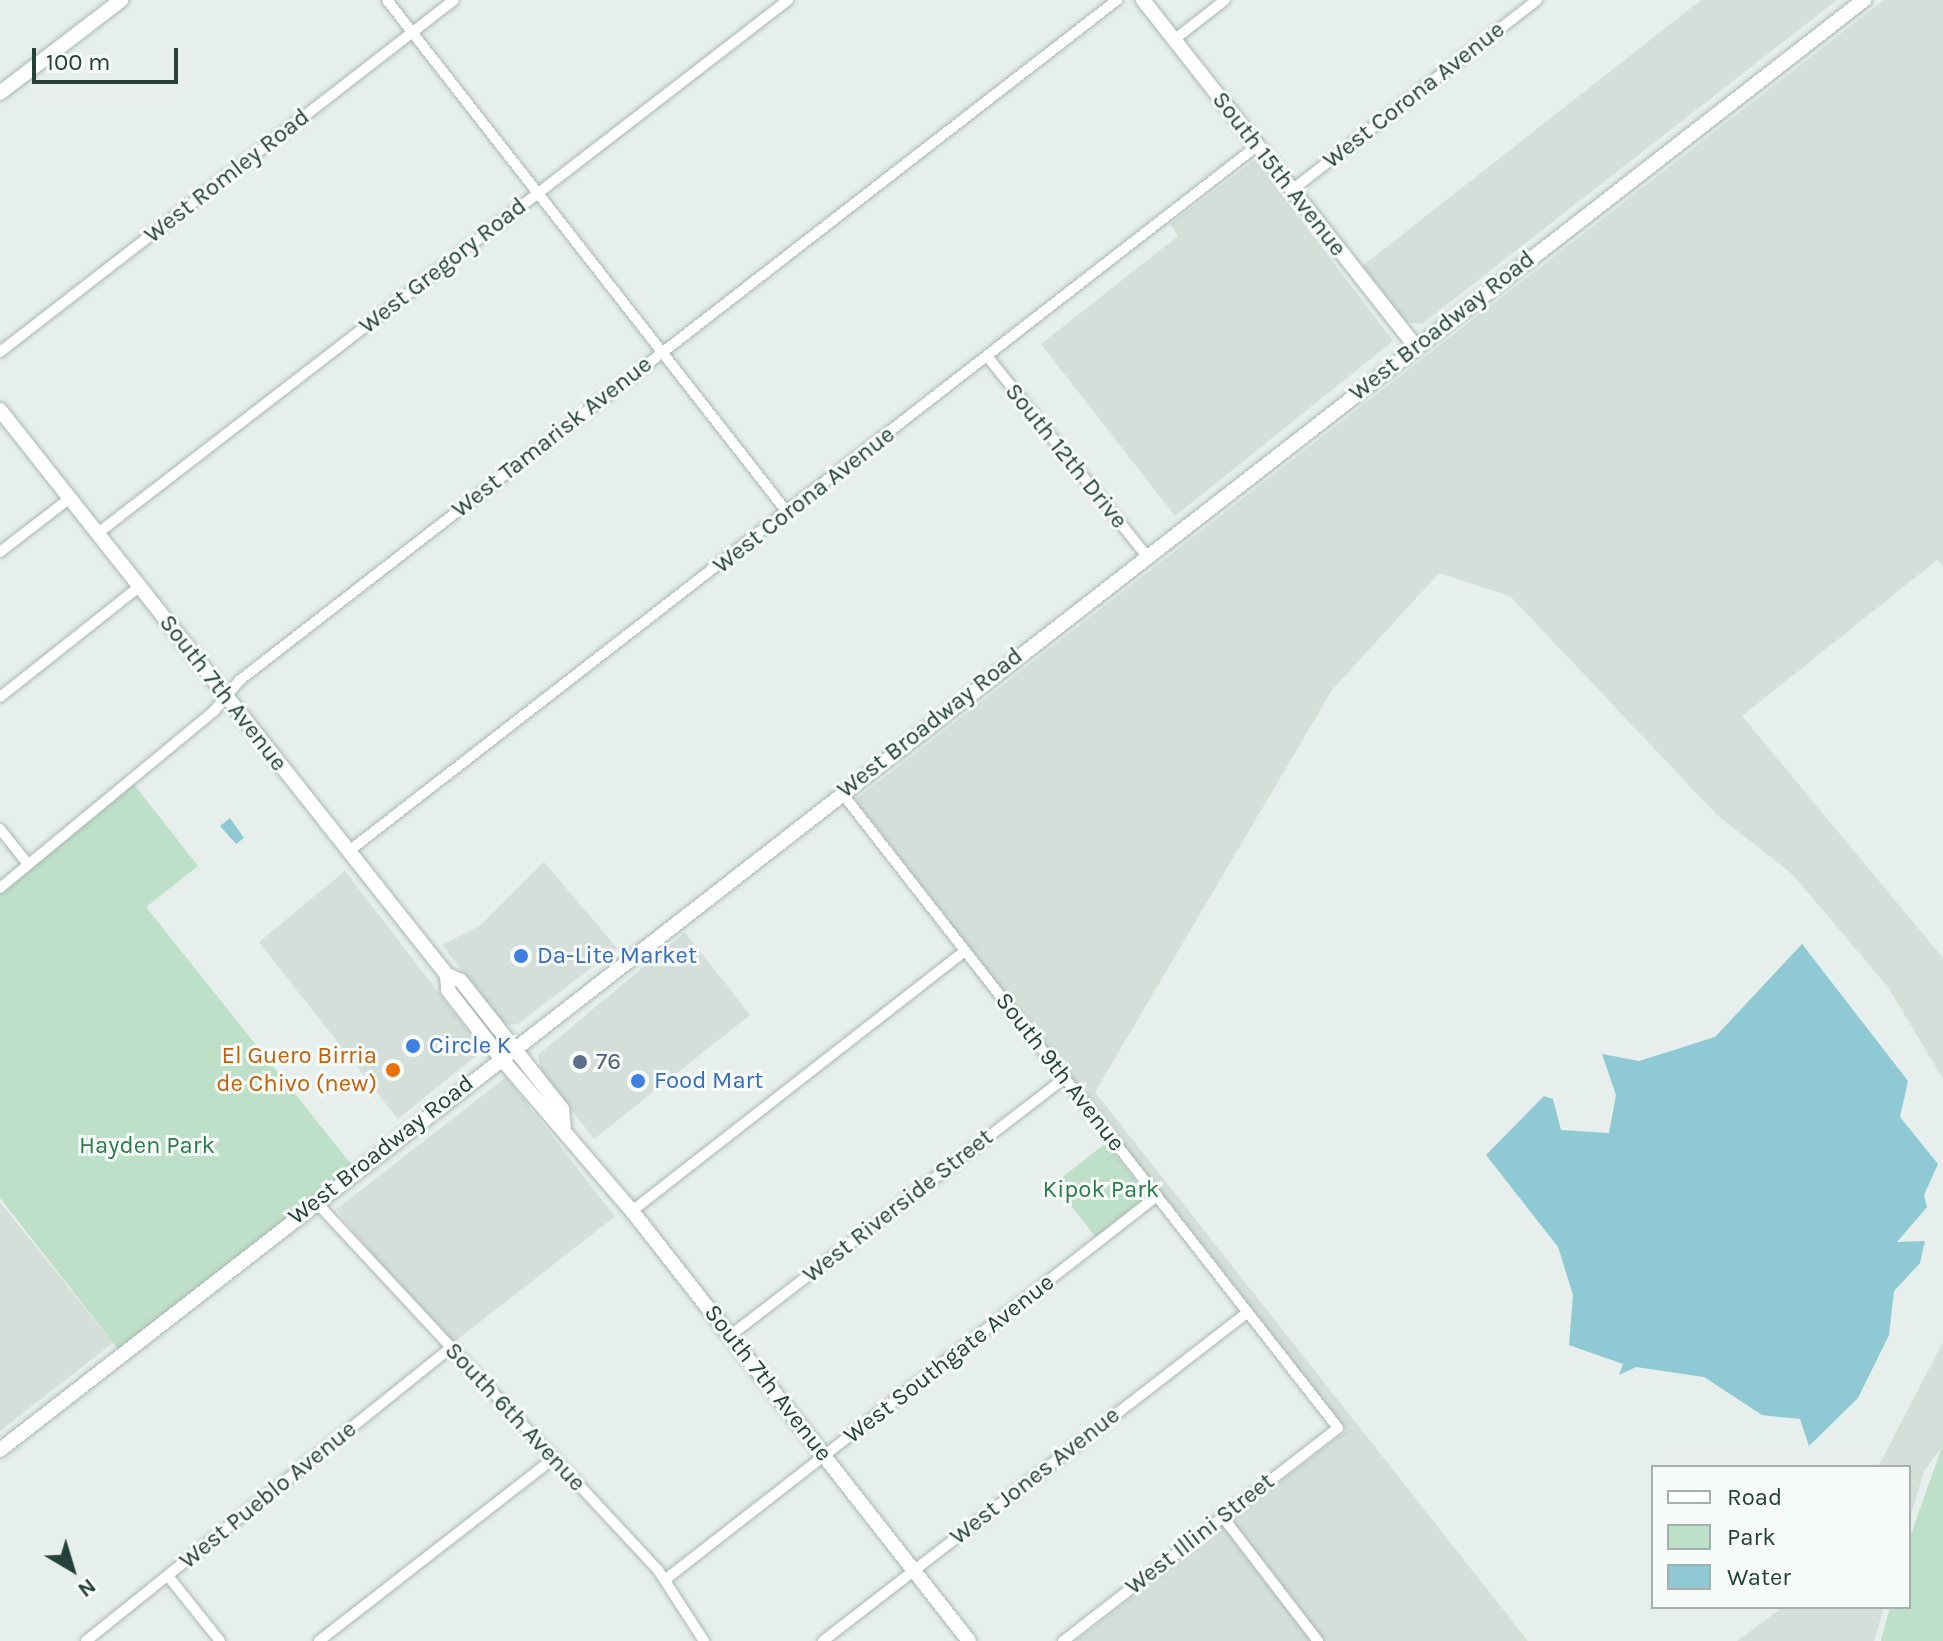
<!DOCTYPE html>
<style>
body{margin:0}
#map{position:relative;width:1943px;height:1641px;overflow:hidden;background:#e6efeb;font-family:Karla,sans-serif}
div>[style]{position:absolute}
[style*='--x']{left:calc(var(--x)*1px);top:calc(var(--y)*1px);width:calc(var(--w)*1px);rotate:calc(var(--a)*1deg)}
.built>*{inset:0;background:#d4dfda;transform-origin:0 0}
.green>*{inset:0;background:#bfe0c8;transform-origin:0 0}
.water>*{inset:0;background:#8ec9d4}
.roads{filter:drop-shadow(0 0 2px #a8b8b2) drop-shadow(0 0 2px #a8b8b2)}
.street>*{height:10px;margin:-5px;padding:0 5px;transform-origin:5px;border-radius:5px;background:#fff}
.secondary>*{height:14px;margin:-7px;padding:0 7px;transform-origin:7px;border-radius:7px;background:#fff}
.dots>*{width:22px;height:22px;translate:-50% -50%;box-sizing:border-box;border:4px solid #f7fbf9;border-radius:50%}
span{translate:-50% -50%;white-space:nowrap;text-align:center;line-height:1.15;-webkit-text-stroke:6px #f7fbf9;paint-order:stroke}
.street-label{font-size:24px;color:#24423a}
.shop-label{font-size:24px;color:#366cbe}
.left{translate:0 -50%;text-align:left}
.food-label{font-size:24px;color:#c56008}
.right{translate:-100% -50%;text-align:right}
.service-label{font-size:24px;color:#4e5e75}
.park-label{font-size:24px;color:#2d7a4b}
.legend{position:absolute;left:1651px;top:1465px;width:260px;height:144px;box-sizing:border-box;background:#f7fbf9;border:2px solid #a3b1ad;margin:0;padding:10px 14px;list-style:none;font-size:24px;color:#24423a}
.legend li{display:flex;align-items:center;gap:16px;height:40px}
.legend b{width:40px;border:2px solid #a3b1ad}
.north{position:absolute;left:32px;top:1529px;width:80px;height:80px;-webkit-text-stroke:6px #f7fbf9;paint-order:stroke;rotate:142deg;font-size:22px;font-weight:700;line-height:32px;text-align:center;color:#24423a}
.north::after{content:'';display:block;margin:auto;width:28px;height:36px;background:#24423a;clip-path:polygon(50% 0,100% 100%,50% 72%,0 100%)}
.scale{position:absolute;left:32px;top:48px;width:146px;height:36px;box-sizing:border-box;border:4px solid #24423a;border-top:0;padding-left:10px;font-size:24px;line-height:28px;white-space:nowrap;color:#24423a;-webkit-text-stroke:6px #f7fbf9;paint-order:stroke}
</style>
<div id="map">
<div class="built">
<div style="clip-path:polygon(1701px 0,1837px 0,1422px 324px,1406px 322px,1361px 267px)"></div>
<div style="clip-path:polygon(1884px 0,1943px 0,1943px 567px,1937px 560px,1742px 716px,1943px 958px,1943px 1079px,1888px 987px,1792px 874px,1717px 815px,1510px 596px,1439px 573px,1332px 690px,1095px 1092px,1528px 1641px,1076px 1641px,1346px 1431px,855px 800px)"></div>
<div style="clip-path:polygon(1255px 160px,1393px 341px,1175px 516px,1041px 344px,1178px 236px,1170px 224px)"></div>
<div style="clip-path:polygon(544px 862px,617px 948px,518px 1024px,505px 1025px,442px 945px,481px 925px)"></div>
<div style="clip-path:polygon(345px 871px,479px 1045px,477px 1055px,398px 1119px,259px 942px)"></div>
<div style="clip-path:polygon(685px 932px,750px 1015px,594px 1139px,541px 1070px,538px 1055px)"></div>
<div style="left:506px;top:1077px;width:177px;height:215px;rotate:52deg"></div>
<div style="clip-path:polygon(0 1202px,113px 1343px,0 1431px)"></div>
<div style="clip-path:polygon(1943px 1342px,1943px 1446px,1924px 1471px,1909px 1522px,1909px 1467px,1878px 1467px)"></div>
<div style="clip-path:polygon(1783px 1607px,1884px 1607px,1874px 1641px,1737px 1641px)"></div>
</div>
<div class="green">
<div style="clip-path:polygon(129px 778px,198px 866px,146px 907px,355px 1169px,122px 1354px,0 1198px,0 888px)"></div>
<div style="left:1106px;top:1143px;width:68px;height:66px;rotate:52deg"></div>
<div style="clip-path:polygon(1943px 1444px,1943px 1641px,1881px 1641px,1890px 1607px,1909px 1607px,1909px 1540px)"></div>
</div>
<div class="water">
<div style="clip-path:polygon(230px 818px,244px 838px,236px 844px,220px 826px)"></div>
<div style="clip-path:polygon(1802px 944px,1908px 1081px,1900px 1117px,1938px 1164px,1924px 1195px,1927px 1207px,1897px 1242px,1925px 1241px,1920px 1263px,1894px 1291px,1889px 1335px,1858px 1398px,1809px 1446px,1800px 1419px,1762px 1415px,1704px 1377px,1636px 1367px,1619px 1375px,1623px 1364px,1569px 1345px,1573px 1295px,1558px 1247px,1486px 1155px,1544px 1096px,1553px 1099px,1561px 1130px,1609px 1133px,1616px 1095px,1602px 1054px,1639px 1061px,1715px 1037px)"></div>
</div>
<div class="roads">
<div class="street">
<div style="--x:387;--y:0;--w:650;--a:52"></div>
<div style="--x:1175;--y:39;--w:63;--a:-38"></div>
<div style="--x:1292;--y:190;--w:310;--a:-37.8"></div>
<div style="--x:0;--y:352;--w:574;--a:-37.79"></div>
<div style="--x:987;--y:356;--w:255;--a:51.4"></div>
<div style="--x:98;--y:533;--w:872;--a:-37.68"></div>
<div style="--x:0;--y:552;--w:88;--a:-37.6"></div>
<div style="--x:0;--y:697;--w:179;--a:-38.4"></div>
<div style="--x:841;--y:792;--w:807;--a:51.99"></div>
<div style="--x:1338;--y:1428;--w:348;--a:142.2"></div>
<div style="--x:0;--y:829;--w:43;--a:51.5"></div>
<div style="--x:349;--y:851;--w:1150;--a:-37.83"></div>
<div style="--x:0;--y:888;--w:278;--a:-39.6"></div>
<div style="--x:214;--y:711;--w:40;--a:-50"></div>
<div style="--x:240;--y:680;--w:1110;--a:-37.79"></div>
<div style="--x:316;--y:1202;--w:502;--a:47.1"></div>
<div style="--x:658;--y:1570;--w:85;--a:57.1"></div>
<div style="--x:632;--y:1211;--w:422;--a:-38"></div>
<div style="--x:731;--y:1335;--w:421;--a:-37.6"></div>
<div style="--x:1222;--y:1516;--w:158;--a:52.5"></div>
<div style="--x:168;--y:1576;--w:83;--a:51.3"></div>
<div style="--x:666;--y:1579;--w:623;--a:-37.96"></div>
<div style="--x:86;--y:1641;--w:467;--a:-38.8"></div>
<div style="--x:319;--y:1641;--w:298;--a:-37.9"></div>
<div style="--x:823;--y:1641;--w:537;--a:-37.74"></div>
</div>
<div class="secondary">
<div style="--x:1143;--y:0;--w:442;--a:51.8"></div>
<div style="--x:0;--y:93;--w:153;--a:-37.5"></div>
<div style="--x:0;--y:410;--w:720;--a:51.65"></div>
<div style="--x:447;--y:975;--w:15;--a:23"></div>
<div style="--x:461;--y:981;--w:60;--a:51.8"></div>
<div style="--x:498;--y:1028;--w:103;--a:51.7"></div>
<div style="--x:562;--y:1109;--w:18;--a:84"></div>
<div style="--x:447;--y:975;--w:15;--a:86"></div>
<div style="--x:448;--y:990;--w:85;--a:52.2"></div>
<div style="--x:500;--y:1057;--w:203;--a:49.4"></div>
<div style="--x:632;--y:1211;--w:546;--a:51.91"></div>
<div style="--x:0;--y:1450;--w:2362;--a:-37.88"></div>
</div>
</div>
<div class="dots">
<div style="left:521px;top:956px;background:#3f7fe0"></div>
<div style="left:413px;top:1046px;background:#3f7fe0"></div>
<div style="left:580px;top:1062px;background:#5c6f8a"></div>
<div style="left:393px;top:1070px;background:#e8710a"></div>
<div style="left:638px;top:1081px;background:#3f7fe0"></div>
</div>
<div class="street-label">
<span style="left:1414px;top:95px;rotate:-38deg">West Corona Avenue</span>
<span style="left:1279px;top:174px;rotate:52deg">South 15th Avenue</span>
<span style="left:227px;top:176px;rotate:-38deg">West Romley Road</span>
<span style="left:443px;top:266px;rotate:-38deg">West Gregory Road</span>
<span style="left:1442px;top:326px;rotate:-38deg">West Broadway Road</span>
<span style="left:552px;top:437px;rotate:-38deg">West Tamarisk Avenue</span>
<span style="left:1066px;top:456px;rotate:51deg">South 12th Drive</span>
<span style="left:804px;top:500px;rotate:-38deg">West Corona Avenue</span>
<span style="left:223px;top:693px;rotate:52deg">South 7th Avenue</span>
<span style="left:930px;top:723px;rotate:-38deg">West Broadway Road</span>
<span style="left:1060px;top:1072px;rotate:52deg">South 9th Avenue</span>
<span style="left:381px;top:1150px;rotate:-38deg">West Broadway Road</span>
<span style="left:898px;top:1206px;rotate:-38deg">West Riverside Street</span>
<span style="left:949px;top:1359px;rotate:-38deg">West Southgate Avenue</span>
<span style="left:768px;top:1383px;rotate:52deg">South 7th Avenue</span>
<span style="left:515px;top:1417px;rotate:47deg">South 6th Avenue</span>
<span style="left:1035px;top:1476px;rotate:-38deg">West Jones Avenue</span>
<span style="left:268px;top:1495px;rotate:-39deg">West Pueblo Avenue</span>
<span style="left:1200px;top:1534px;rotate:-38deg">West Illini Street</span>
</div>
<div class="shop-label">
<span class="left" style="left:537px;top:956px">Da-Lite Market</span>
<span class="left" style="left:429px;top:1046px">Circle K</span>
<span class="left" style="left:654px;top:1081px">Food Mart</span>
</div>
<div class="food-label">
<span class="right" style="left:377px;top:1070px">El Guero Birria<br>de Chivo (new)</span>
</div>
<div class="service-label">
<span class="left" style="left:596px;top:1062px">76</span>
</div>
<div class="park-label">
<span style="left:147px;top:1146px">Hayden Park</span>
<span style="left:1101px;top:1190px">Kipok Park</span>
</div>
<ul class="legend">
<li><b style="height:10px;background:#fff"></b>Road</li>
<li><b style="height:22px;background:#bfe0c8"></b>Park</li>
<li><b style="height:22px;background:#8ec9d4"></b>Water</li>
</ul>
<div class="north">N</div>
<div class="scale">100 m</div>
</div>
